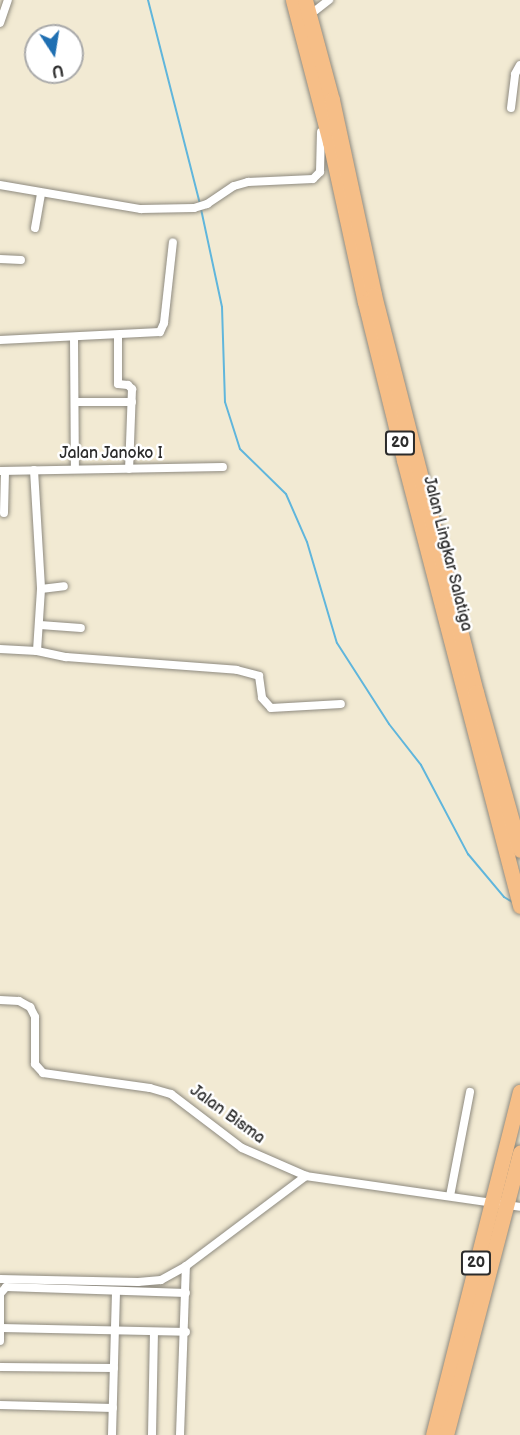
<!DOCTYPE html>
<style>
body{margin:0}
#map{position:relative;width:520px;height:1435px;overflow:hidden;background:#f2ead3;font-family:"Balsamiq Sans",sans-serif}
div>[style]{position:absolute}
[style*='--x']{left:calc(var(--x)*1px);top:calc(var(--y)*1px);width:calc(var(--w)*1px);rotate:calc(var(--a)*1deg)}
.stream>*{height:2px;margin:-1px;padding:0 1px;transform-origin:1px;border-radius:1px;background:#60b6dc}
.roads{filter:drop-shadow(0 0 2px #8e8a7f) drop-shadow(0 0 2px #8e8a7f)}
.minor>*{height:8px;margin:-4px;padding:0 4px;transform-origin:4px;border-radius:4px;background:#fff}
.trunk>*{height:15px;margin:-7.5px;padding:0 7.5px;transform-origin:7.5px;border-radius:7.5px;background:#f6be87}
span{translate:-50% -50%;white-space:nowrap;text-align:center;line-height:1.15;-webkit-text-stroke:5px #fff;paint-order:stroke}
.shield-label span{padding:2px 4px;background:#fff;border:2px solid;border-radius:4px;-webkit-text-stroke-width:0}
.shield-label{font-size:15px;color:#2b2b2b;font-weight:700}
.street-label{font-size:16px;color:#2b2b2b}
.north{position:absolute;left:24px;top:24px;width:60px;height:60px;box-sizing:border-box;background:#fff;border:2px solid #aaa;border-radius:50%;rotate:168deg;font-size:16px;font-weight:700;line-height:24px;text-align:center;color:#2b2b2b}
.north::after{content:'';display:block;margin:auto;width:21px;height:27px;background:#1f6fb2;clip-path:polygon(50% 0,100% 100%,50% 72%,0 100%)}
</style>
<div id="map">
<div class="stream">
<div style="--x:148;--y:0;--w:211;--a:75.7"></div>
<div style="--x:201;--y:209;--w:100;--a:77.9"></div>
<div style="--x:222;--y:307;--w:95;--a:88.2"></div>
<div style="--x:225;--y:402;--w:49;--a:72.3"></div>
<div style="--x:240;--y:449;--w:64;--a:44.4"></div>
<div style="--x:286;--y:494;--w:52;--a:66.4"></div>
<div style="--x:307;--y:542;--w:105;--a:73.5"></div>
<div style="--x:337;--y:643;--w:96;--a:57.3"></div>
<div style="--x:389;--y:724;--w:52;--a:52"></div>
<div style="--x:421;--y:765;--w:101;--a:62.2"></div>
<div style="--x:468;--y:854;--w:56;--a:50.1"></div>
<div style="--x:504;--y:897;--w:12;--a:31"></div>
</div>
<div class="roads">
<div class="minor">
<div style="--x:311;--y:14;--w:23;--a:-38"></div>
<div style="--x:0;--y:23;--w:24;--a:-71"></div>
<div style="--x:511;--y:108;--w:34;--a:-83"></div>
<div style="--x:515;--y:74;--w:10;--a:-61"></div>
<div style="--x:0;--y:185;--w:143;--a:9.7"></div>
<div style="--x:141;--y:209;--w:53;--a:-1.1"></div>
<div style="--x:194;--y:208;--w:14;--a:-17"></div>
<div style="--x:207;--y:204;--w:32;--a:-34"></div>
<div style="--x:234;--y:186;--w:15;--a:-16"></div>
<div style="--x:248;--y:182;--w:65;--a:-2.6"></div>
<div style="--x:313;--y:179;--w:10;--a:-45"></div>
<div style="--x:320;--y:172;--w:40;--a:-88.6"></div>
<div style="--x:35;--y:228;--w:35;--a:-80"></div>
<div style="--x:0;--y:259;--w:21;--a:3"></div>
<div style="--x:118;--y:336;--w:48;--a:90"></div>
<div style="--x:118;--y:384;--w:10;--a:6"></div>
<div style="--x:128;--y:385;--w:6;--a:45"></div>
<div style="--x:132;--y:389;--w:80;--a:92.1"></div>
<div style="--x:74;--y:338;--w:130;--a:89.6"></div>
<div style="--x:0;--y:340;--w:160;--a:-2.9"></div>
<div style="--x:160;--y:332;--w:10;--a:-66"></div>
<div style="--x:164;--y:323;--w:81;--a:-83.7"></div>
<div style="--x:75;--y:402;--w:57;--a:0"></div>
<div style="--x:34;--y:470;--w:119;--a:86.6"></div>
<div style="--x:41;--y:589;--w:62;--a:93.7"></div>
<div style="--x:0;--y:471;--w:223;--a:-1"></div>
<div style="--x:4;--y:513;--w:42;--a:-88.6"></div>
<div style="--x:41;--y:589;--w:23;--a:-7"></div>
<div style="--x:40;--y:625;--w:41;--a:4.2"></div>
<div style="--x:0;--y:649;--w:37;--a:3"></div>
<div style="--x:37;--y:651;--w:30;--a:12"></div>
<div style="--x:66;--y:657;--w:171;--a:4.3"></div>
<div style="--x:237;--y:670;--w:23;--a:15"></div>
<div style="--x:259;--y:676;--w:22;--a:82"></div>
<div style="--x:262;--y:698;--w:13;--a:48"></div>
<div style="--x:271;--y:708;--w:70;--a:-3.3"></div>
<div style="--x:0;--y:1000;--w:19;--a:3"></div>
<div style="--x:19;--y:1001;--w:13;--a:29"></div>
<div style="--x:30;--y:1007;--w:11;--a:63"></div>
<div style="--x:35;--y:1017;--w:47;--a:90"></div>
<div style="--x:35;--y:1064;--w:12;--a:48"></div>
<div style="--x:43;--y:1073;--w:108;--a:8"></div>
<div style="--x:150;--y:1088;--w:22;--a:16"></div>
<div style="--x:171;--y:1094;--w:89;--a:37.3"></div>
<div style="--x:242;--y:1148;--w:70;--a:23.6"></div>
<div style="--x:306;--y:1176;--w:216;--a:8.2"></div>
<div style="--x:450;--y:1196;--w:106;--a:-79.1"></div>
<div style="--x:0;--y:1279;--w:138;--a:1.2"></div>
<div style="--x:138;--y:1282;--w:23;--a:-5"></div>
<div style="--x:161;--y:1280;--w:29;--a:-29"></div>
<div style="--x:186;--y:1266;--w:150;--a:-36.9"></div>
<div style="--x:1;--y:1328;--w:185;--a:1.2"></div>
<div style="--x:0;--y:1341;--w:47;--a:-90"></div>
<div style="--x:0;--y:1294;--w:9;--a:-49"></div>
<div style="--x:6;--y:1287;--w:180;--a:1.9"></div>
<div style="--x:0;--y:1367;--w:114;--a:0.5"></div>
<div style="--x:0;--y:1405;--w:113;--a:1.5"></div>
<div style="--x:112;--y:1435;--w:144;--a:-88.4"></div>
<div style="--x:152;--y:1435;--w:103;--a:-88.9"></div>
<div style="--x:180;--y:1435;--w:169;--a:-88"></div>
</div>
<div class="trunk">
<div style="--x:293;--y:0;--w:147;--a:75.4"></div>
<div style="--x:330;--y:142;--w:164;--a:77.7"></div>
<div style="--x:365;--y:302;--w:163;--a:76.1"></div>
<div style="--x:404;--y:460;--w:461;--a:75.4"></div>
<div style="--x:305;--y:0;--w:104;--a:74.9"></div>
<div style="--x:332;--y:100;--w:199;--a:77.8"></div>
<div style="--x:374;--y:295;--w:410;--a:75.6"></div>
<div style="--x:476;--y:692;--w:164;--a:74.4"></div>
<div style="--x:433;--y:1435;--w:354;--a:-75.8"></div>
<div style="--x:446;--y:1435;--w:292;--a:-75.3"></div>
</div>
</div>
<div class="shield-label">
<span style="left:400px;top:443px">20</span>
<span style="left:476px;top:1263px">20</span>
</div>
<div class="street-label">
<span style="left:111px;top:454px">Jalan Janoko I</span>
<span style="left:447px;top:554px;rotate:76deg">Jalan Lingkar Salatiga</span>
<span style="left:227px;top:1115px;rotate:36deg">Jalan Bisma</span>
</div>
<div class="north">U</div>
</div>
